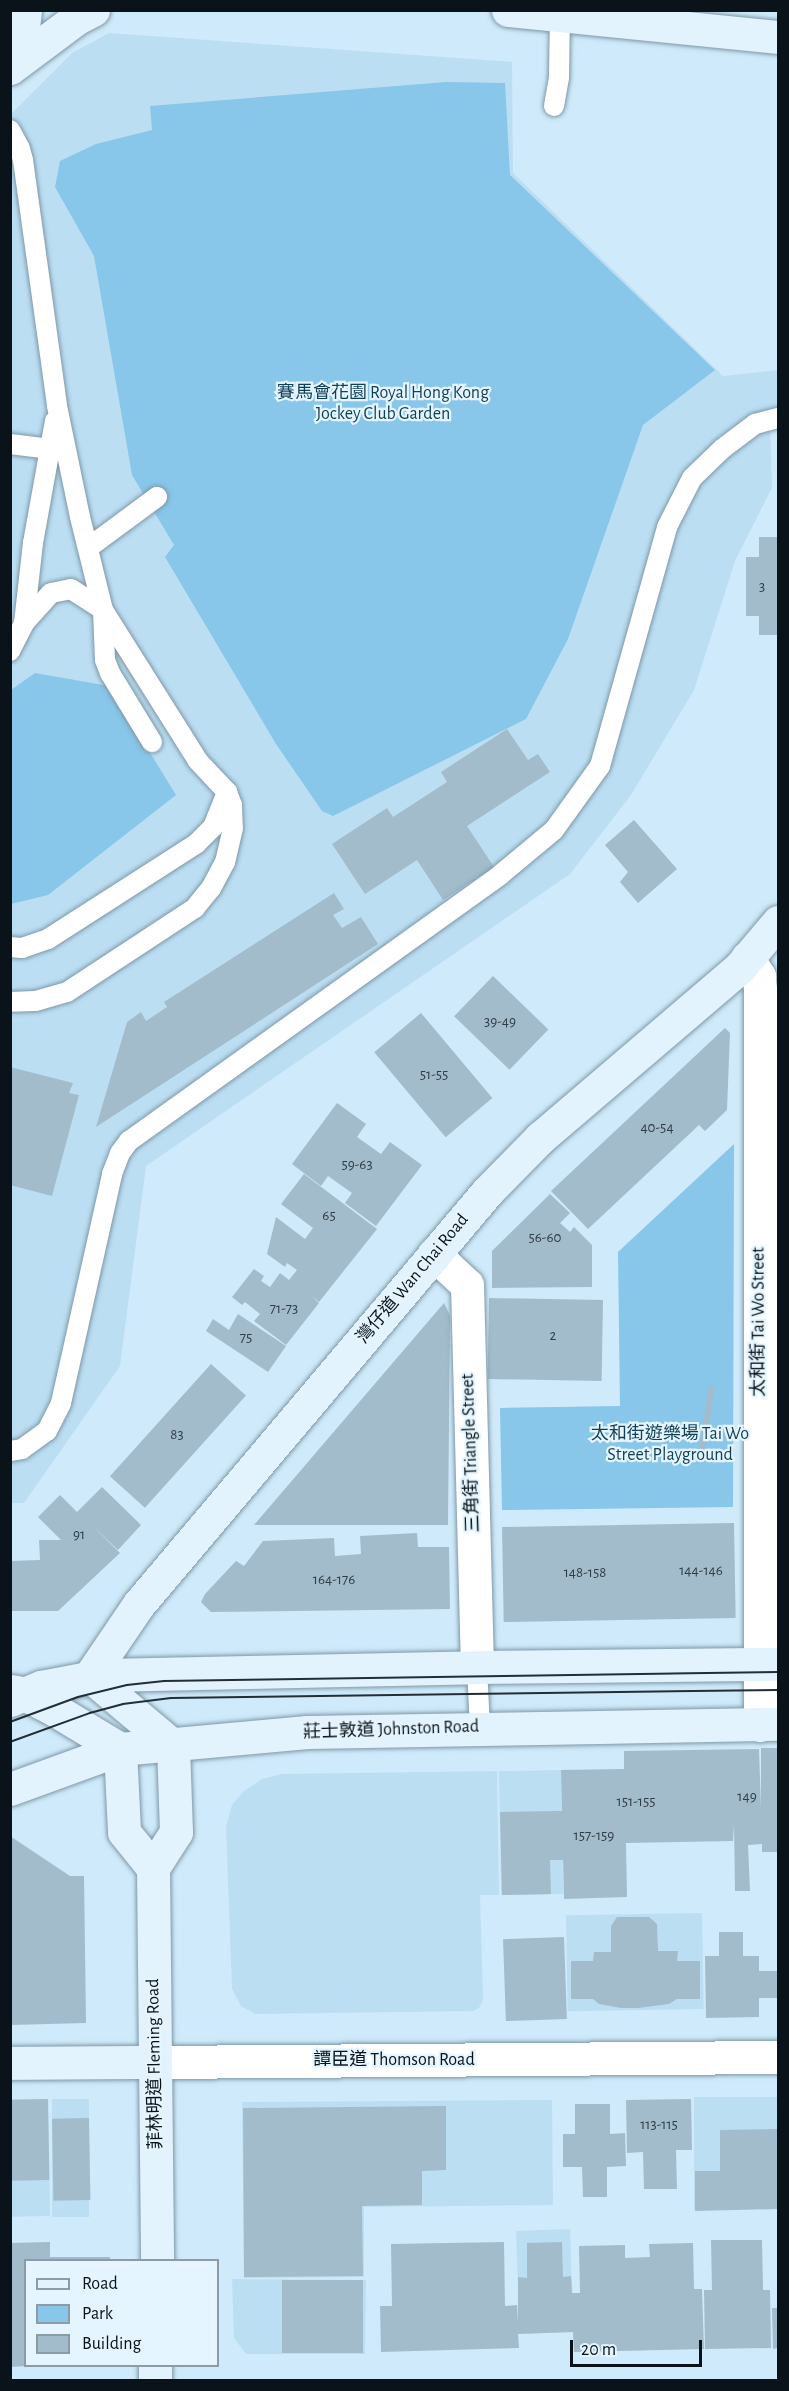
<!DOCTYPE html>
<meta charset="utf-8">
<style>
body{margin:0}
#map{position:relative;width:789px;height:2391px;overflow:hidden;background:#cfeafa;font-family:"Alegreya Sans","Noto Sans TC",sans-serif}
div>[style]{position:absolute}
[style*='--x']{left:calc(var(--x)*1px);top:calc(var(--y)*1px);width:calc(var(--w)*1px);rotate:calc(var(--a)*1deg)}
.built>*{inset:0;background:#bcdef3;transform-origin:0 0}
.green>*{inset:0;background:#88c6ea}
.building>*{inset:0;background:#a2bccb;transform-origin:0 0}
.roads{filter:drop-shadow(0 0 2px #7f98a7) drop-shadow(0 0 2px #7f98a7)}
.lane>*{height:20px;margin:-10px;padding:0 10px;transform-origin:10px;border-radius:10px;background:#fff}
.street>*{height:33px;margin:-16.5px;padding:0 16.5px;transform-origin:16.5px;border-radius:16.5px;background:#fff}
.secondary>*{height:33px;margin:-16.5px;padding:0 16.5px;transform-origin:16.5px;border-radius:16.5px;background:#e3f3fd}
.tram>*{height:1.5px;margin:-0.75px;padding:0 0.75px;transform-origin:0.75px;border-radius:0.75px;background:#222d34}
span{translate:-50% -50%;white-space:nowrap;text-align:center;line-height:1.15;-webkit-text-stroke:4.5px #e5f5ff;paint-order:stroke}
.number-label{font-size:15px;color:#303d46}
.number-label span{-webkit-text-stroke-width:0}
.park-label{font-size:18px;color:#103f56}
.street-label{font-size:18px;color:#0a1319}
.frame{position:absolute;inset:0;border:12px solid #0a1319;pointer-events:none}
.legend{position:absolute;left:24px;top:2259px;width:195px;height:108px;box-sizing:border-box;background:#e5f5ff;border:2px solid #8d9ba3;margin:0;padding:8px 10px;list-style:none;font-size:18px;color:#0a1319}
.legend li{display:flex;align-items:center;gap:12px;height:30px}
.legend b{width:30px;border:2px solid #8d9ba3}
.scale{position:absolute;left:570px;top:2340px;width:132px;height:27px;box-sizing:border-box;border:3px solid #0a1319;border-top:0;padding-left:8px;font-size:18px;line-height:21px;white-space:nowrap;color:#0a1319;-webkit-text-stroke:4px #e5f5ff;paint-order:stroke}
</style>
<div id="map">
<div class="built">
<div style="clip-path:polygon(109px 33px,512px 62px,513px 173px,723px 376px,778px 370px,778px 418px,770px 420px,772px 488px,735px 561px,694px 690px,631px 795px,570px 874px,146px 1166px,120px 1366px,24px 1503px,11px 1503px,11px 114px,72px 53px)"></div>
<div style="left:561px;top:1770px;width:124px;height:62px;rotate:89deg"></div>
<div style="clip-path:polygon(497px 1771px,499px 1895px,480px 1895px,483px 2000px,479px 2008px,473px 2011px,255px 2014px,241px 2006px,232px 1989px,226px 1827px,232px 1805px,244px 1791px,262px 1779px,282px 1774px)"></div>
<div style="left:702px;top:1913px;width:96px;height:136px;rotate:89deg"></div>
<div style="left:778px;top:2097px;width:112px;height:84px;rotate:90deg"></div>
<div style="left:48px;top:2099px;width:117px;height:38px;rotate:89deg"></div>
<div style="left:52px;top:2099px;width:37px;height:118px"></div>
<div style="clip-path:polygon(552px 2100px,553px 2205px,364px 2207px,364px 2277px,244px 2278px,242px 2102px)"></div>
<div style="left:570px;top:2229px;width:103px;height:54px;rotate:88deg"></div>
<div style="clip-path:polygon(232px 2279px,366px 2280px,365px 2354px,246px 2354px,234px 2338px)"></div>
</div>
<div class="green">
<div style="clip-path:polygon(446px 82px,505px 83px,510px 175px,715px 370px,643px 425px,568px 639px,526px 719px,333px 816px,322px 811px,276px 744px,165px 557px,174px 545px,132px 475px,94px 256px,55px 187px,60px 161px,96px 144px,152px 130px,150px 106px)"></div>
<div style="clip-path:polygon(35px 673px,109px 686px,176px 795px,48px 895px,11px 904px,11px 690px)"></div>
<div style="clip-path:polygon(734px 1144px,733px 1507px,502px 1510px,500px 1408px,620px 1406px,618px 1252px)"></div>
</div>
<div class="building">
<div style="clip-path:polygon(759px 537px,778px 537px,778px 635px,759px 635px,759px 616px,746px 616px,746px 557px,759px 557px)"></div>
<div style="clip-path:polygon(507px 729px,528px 760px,538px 754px,550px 772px,467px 826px,494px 867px,443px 900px,417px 860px,365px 894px,332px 844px,387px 808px,393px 817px,447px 782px,441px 772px)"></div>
<div style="clip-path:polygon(634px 820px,677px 869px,638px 903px,620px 882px,628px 872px,605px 845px)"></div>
<div style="clip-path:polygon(334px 893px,344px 909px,333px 915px,342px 928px,361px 917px,378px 944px,96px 1127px,127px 1022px,141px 1012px,146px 1021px,167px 1007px,164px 1002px)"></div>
<div style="left:493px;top:976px;width:77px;height:56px;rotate:44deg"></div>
<div style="left:421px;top:1013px;width:111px;height:61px;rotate:50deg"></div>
<div style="clip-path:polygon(725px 1028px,730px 1033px,727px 1110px,705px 1131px,699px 1125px,588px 1229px,551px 1191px)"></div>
<div style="clip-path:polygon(10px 1067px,73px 1083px,69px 1093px,79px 1095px,52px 1196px,10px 1185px)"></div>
<div style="clip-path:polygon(337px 1103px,366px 1124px,357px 1137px,381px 1154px,390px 1142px,422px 1165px,376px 1226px,345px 1203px,352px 1193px,328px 1176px,321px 1186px,292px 1164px)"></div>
<div style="clip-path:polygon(304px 1174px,377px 1229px,319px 1302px,312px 1296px,319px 1303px,286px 1345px,254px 1321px,260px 1314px,245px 1302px,242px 1305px,232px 1297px,254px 1269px,264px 1276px,261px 1281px,270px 1287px,280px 1273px,289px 1280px,297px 1270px,287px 1263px,285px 1267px,267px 1254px,276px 1217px,305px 1239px,313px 1228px,281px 1204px)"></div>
<div style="clip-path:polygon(550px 1194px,570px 1213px,560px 1223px,570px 1232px,574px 1227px,592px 1245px,592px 1287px,492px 1288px,492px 1251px)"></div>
<div style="left:603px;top:1300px;width:81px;height:114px;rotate:91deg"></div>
<div style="clip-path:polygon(444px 1303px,450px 1315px,448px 1525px,254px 1525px)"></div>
<div style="clip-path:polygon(238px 1314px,286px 1346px,268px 1372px,206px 1331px,213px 1319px,229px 1330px)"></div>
<div style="left:211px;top:1364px;width:47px;height:151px;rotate:42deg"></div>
<div style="left:709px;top:1386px;width:6px;height:72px;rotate:9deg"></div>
<div style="clip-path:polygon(102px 1487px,141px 1525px,118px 1550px,90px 1523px,120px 1553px,58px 1611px,10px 1611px,10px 1561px,40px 1560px,39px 1540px,61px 1540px,38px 1517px,60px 1495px,77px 1512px)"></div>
<div style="left:734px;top:1523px;width:95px;height:232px;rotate:89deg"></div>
<div style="clip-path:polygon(417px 1533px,418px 1547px,449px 1547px,450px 1609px,211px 1612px,201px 1602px,205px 1594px,236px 1561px,244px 1566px,263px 1541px,334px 1538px,335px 1556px,361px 1554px,360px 1536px)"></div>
<div style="clip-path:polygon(761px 1748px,778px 1748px,778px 1852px,762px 1852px,762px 1844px,748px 1845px,750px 1891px,735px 1891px,734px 1824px,733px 1841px,626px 1843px,627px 1897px,564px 1899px,563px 1860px,550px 1860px,551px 1894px,502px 1895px,500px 1812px,562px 1811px,561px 1770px,624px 1769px,624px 1751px,759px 1749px,761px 1809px)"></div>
<div style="clip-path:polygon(10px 1836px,70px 1876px,84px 1876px,86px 2023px,10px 2025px)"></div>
<div style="clip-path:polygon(617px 1917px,649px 1917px,657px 1924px,658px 1951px,678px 1951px,677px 1961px,700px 1961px,700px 1999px,677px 1999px,669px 2004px,638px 2008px,621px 2008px,599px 2004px,593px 1999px,571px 1999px,571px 1961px,593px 1961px,594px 1952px,611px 1952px,611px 1926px)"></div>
<div style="clip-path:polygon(719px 1932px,743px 1932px,743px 1956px,759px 1956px,759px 1971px,778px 1971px,778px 1998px,759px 1998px,759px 2017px,706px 2018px,705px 1956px,719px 1956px)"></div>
<div style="left:564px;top:1937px;width:82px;height:61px;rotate:88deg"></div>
<div style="left:48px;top:2099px;width:81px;height:38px;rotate:89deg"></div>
<div style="clip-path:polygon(691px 2099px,692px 2150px,676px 2150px,677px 2189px,644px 2189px,643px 2152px,627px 2153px,626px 2100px)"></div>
<div style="clip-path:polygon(575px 2104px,610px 2104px,610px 2134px,625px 2133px,626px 2166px,607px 2167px,607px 2197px,583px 2197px,582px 2167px,563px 2167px,563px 2134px,575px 2134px)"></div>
<div style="clip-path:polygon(446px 2106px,446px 2170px,422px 2171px,422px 2205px,362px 2206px,363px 2276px,244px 2277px,243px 2108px)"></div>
<div style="left:89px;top:2118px;width:82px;height:37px;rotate:89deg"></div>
<div style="clip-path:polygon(778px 2129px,778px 2209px,695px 2211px,695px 2171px,720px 2171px,720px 2130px)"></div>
<div style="clip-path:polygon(711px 2240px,762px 2240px,763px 2290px,770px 2290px,771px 2348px,705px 2349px,704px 2290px,712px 2290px)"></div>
<div style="clip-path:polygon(50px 2242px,50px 2257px,110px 2257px,110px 2260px,26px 2260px,26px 2366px,11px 2367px,10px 2243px)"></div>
<div style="clip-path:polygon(504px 2242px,505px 2306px,517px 2305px,518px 2324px,518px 2277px,527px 2278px,527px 2243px,562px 2242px,563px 2277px,571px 2276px,572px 2293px,580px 2293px,579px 2246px,625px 2245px,625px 2258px,650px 2257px,649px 2244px,693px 2243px,694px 2289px,702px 2289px,704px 2349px,574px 2352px,573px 2332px,518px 2334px,519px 2348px,381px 2352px,380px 2306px,392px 2306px,391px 2244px)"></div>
<div style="left:282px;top:2280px;width:81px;height:73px"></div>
<div style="clip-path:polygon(772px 2308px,778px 2308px,778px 2348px,773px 2349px)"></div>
</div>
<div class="roads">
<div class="lane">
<div style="--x:554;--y:106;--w:29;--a:-80"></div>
<div style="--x:559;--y:77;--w:62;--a:-89.1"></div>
<div style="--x:10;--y:130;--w:21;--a:62"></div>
<div style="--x:20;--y:149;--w:11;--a:75"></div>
<div style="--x:23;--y:160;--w:248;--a:82.1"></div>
<div style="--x:57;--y:406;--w:113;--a:78.3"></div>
<div style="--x:80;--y:517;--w:96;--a:76.1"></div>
<div style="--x:103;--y:610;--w:50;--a:87.7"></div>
<div style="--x:105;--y:660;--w:14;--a:69"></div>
<div style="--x:110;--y:673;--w:81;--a:58.7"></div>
<div style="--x:10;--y:444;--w:41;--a:7"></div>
<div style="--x:88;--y:548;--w:86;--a:-36.5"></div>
<div style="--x:24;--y:623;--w:81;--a:-83.6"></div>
<div style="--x:33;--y:543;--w:124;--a:-79.8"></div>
<div style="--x:10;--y:651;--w:31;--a:-63"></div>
<div style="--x:24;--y:623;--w:40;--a:-48"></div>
<div style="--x:51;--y:593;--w:20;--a:-11"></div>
<div style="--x:71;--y:589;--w:38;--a:33"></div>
<div style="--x:103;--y:610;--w:178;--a:57.8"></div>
<div style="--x:198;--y:761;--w:42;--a:46.9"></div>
<div style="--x:227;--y:792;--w:14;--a:69"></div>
<div style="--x:232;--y:805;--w:23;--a:88"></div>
<div style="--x:233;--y:828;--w:35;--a:103"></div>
<div style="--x:225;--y:862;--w:30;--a:118"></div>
<div style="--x:211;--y:888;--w:26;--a:129"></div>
<div style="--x:195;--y:908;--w:153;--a:146.7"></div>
<div style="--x:67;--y:992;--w:33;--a:164"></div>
<div style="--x:35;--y:1001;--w:25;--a:178"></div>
<div style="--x:10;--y:947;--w:12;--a:5"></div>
<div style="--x:22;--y:948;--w:28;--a:-19"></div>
<div style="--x:48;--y:939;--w:176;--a:-32.7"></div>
<div style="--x:196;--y:844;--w:24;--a:-45"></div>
<div style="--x:213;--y:827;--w:38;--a:-68"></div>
<div style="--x:10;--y:1451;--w:12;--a:-9"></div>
<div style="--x:22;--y:1449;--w:31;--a:-36"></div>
<div style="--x:47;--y:1431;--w:31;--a:-63"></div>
<div style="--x:61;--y:1403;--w:235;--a:-77.4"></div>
<div style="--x:112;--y:1174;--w:22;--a:-69"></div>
<div style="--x:120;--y:1153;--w:15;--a:-53"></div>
<div style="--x:129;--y:1141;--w:457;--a:-35.6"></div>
<div style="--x:500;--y:875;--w:70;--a:-39.8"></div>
<div style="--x:554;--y:830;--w:79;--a:-54.3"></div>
<div style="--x:600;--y:766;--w:248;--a:-74.3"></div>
<div style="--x:667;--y:527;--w:55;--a:-63"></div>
<div style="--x:692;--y:478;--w:42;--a:-44"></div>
<div style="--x:722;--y:449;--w:41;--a:-37.1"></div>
<div style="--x:755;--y:424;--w:24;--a:-15"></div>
<div style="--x:477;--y:1667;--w:61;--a:87.2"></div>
</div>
<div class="street">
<div style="--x:747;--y:958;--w:22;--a:56"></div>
<div style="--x:759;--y:976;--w:13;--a:86"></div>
<div style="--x:760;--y:989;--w:736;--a:90"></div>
<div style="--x:434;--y:1254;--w:45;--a:43.2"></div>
<div style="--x:467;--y:1285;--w:382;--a:88.5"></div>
<div style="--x:155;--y:2062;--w:623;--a:-0.46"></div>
</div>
<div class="secondary">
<div style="--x:508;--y:10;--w:271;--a:5.7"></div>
<div style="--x:20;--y:58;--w:48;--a:-84.1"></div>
<div style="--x:10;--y:68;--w:84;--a:-36.7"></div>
<div style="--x:77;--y:18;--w:18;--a:-27"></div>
<div style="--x:90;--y:1676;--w:87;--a:-55.8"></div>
<div style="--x:139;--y:1604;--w:539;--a:-49.81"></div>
<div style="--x:487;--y:1192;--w:76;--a:-45.5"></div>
<div style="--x:540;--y:1138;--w:263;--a:-40.5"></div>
<div style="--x:740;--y:967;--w:59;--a:-49.8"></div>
<div style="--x:90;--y:1676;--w:109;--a:40.1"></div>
<div style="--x:173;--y:1746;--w:86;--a:88"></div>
<div style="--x:176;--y:1832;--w:43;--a:122.6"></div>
<div style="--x:153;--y:1868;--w:392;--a:89.4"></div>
<div style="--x:11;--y:1691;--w:11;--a:10"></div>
<div style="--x:22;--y:1693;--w:31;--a:27"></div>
<div style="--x:50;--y:1707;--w:82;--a:31"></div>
<div style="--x:10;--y:1700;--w:34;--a:-23"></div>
<div style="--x:41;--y:1687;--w:64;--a:-10.8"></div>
<div style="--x:104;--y:1675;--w:373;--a:-1.2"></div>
<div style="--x:477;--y:1667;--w:301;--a:-0.6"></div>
<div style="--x:120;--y:1749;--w:83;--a:87.2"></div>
<div style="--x:124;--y:1832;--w:46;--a:51.1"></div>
<div style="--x:10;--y:1789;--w:117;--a:-20"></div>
<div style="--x:120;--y:1749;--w:188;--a:-5.2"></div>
<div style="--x:307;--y:1732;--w:471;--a:-1"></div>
<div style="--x:10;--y:2063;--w:145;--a:-0.4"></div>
<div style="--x:155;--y:2380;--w:14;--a:-90"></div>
</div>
</div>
<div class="tram">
<div style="--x:10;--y:1722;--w:72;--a:-20.2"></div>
<div style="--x:78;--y:1697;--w:50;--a:-13.8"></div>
<div style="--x:127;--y:1685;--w:37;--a:-6"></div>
<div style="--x:164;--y:1681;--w:614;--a:-0.84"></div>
<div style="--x:10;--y:1742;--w:85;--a:-19.9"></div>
<div style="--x:90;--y:1713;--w:34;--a:-15"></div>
<div style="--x:123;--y:1704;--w:48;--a:-7.1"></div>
<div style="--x:171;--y:1698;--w:607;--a:-0.76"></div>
</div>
<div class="number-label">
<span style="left:762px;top:587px">3</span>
<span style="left:500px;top:1022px">39-49</span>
<span style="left:434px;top:1075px">51-55</span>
<span style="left:657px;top:1128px">40-54</span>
<span style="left:357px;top:1165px">59-63</span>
<span style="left:329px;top:1216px">65</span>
<span style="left:545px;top:1238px">56-60</span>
<span style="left:284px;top:1309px">71-73</span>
<span style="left:553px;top:1336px">2</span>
<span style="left:246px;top:1338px">75</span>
<span style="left:177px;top:1435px">83</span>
<span style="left:79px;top:1535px">91</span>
<span style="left:701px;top:1571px">144-146</span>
<span style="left:585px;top:1573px">148-158</span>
<span style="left:334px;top:1580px">164-176</span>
<span style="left:747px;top:1797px">149</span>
<span style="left:636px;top:1802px">151-155</span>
<span style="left:594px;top:1836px">157-159</span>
<span style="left:659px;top:2125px">113-115</span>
</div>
<div class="park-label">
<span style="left:383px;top:404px">賽馬會花園 Royal Hong Kong<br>Jockey Club Garden</span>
<span style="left:670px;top:1445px">太和街遊樂場 Tai Wo<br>Street Playground</span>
</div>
<div class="street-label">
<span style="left:413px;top:1279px;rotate:-50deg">灣仔道 Wan Chai Road</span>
<span style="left:759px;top:1322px;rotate:-90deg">太和街 Tai Wo Street</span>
<span style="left:471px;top:1453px;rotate:-92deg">三角街 Triangle Street</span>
<span style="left:391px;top:1730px;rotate:-2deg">莊士敦道 Johnston Road</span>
<span style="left:394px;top:2060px">譚臣道 Thomson Road</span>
<span style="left:155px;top:2064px;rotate:-91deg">菲林明道 Fleming Road</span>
</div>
<div class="frame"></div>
<ul class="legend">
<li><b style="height:8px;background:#e3f3fd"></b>Road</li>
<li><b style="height:16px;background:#88c6ea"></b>Park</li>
<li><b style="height:16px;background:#a2bccb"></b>Building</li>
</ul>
<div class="scale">20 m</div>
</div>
